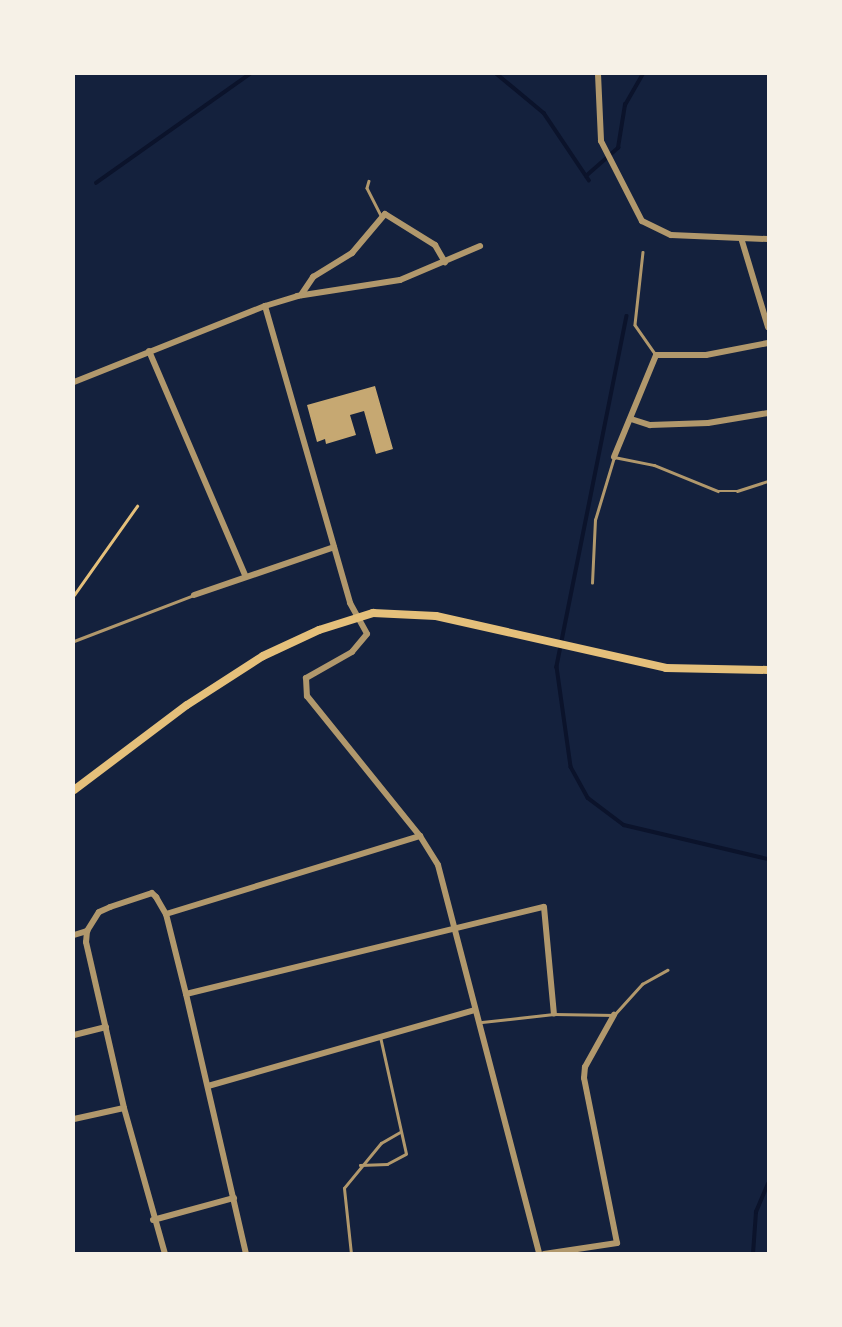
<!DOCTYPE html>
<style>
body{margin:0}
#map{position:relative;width:842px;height:1327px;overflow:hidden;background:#14213d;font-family:Ubuntu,sans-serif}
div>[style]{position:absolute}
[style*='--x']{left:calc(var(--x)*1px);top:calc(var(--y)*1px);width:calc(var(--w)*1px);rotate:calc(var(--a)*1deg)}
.stream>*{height:3.5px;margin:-1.75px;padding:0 1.75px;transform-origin:1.75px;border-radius:1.75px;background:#0b132b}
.building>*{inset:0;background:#c6a872}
.path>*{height:2.5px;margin:-1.25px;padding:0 1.25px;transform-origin:1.25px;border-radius:1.25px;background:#e5c07b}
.service>*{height:2.5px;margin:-1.25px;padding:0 1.25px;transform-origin:1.25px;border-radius:1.25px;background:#b1986c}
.minor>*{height:6px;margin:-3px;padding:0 3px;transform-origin:3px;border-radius:3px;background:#b1986c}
.secondary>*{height:8px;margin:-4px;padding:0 4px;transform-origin:4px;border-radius:4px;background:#e5c07b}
span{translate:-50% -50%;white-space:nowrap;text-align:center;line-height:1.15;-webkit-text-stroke:7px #f6f1e7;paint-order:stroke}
.frame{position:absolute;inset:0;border:75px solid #f6f1e7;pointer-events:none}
</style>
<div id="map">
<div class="stream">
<div style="--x:497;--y:74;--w:61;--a:39.7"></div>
<div style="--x:544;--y:113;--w:81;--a:56.1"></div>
<div style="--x:586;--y:176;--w:43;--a:-41.2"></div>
<div style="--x:618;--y:148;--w:44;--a:-80.8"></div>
<div style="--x:625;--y:105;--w:36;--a:-60"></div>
<div style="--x:96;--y:183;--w:189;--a:-35.3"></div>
<div style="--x:627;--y:316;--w:358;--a:101.3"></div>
<div style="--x:557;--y:667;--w:101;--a:82"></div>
<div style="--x:571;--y:767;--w:35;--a:61"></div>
<div style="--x:588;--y:798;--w:45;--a:36.9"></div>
<div style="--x:624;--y:825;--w:148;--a:13.3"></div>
<div style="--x:753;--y:1254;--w:42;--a:-85.9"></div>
<div style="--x:756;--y:1212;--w:30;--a:-67"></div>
</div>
<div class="building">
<div style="clip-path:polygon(375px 386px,393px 449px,376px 454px,364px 411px,350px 415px,356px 435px,326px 444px,325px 439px,317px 442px,307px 405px)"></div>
</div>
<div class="path">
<div style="--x:74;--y:595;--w:109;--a:-54.7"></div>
</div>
<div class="service">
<div style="--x:369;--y:181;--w:7;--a:106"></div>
<div style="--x:367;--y:188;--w:31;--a:63"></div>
<div style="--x:643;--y:252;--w:73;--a:96.3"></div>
<div style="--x:635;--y:325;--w:37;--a:55"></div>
<div style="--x:592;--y:583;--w:63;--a:-87.3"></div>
<div style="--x:595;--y:520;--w:66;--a:-73.2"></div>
<div style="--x:614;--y:457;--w:41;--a:11.3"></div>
<div style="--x:654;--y:465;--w:69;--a:22.1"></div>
<div style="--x:718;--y:491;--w:19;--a:0"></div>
<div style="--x:737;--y:491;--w:33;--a:-18"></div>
<div style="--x:74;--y:641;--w:129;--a:-21"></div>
<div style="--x:482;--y:1022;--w:72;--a:-6.3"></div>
<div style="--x:554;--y:1014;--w:60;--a:1"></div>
<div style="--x:614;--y:1015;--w:42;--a:-47.9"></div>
<div style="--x:642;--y:984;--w:29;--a:-29"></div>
<div style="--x:360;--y:1165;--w:27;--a:-2"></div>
<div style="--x:387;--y:1164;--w:21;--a:-28"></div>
<div style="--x:406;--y:1154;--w:120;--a:-102.5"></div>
<div style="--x:351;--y:1254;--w:66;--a:-96.1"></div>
<div style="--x:344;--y:1188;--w:58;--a:-50.6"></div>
<div style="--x:381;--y:1143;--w:22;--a:-30"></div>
</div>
<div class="minor">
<div style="--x:598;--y:74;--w:67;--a:87.4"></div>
<div style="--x:601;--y:141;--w:90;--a:62.9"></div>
<div style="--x:642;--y:221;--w:32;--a:26"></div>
<div style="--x:671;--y:235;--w:97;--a:2.4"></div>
<div style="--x:742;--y:241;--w:90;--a:73.2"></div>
<div style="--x:301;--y:295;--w:22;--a:-56"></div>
<div style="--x:313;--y:277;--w:46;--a:-31.6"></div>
<div style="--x:352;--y:253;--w:51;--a:-49.8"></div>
<div style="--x:385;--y:214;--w:59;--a:31.8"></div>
<div style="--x:435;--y:245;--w:20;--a:60"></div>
<div style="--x:265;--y:306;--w:309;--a:74"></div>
<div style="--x:350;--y:603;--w:35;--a:61"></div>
<div style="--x:367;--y:634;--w:23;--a:130"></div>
<div style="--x:352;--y:652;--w:53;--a:150.5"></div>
<div style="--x:306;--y:678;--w:18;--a:87"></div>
<div style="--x:307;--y:696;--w:180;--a:51.1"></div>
<div style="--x:420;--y:836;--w:34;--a:58"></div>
<div style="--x:438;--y:865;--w:402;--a:75.4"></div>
<div style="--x:149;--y:351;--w:244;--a:66.8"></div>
<div style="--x:74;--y:382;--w:206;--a:-21.7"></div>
<div style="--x:265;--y:306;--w:34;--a:-17"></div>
<div style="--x:297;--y:296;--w:104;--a:-8.8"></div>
<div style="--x:400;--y:280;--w:87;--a:-23"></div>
<div style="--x:631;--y:419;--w:20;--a:18"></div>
<div style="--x:650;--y:425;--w:58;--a:-2"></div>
<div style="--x:708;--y:423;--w:61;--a:-9.5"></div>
<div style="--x:614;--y:457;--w:110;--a:-67.6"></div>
<div style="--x:656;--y:355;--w:50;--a:0"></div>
<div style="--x:706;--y:355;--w:63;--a:-11"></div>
<div style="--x:194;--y:595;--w:148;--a:-18.9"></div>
<div style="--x:166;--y:914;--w:266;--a:-17.1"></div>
<div style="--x:87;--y:931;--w:11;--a:95"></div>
<div style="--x:86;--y:942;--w:170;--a:77.1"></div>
<div style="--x:124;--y:1108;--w:152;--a:74.3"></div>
<div style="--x:74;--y:935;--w:14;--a:-17"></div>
<div style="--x:87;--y:931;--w:22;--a:-58"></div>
<div style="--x:99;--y:912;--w:12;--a:-24"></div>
<div style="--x:110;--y:907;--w:44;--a:-18.4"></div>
<div style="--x:152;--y:893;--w:6;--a:45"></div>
<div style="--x:156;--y:897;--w:20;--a:60"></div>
<div style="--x:166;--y:914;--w:82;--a:76"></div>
<div style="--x:186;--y:994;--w:267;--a:77"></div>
<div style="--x:186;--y:994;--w:368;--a:-13.7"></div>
<div style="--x:544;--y:907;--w:107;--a:84.7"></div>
<div style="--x:74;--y:1035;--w:33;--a:-14"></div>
<div style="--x:208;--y:1086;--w:277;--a:-15.9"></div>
<div style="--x:74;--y:1119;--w:51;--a:-12.4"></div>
<div style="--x:153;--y:1220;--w:84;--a:-15.2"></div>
<div style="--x:544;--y:1254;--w:74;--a:-8.6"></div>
<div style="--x:617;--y:1243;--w:168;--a:-101.3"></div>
<div style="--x:584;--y:1078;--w:11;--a:-85"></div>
<div style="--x:585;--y:1067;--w:60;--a:-60.9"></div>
</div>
<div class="secondary">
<div style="--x:74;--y:790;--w:141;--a:-37"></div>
<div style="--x:187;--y:705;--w:90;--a:-32.8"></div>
<div style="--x:263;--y:656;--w:62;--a:-24.9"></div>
<div style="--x:319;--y:630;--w:57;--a:-17.5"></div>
<div style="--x:373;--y:613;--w:63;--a:2.7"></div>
<div style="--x:436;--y:616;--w:236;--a:12.7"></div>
<div style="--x:666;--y:668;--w:102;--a:1.1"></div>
</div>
<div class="frame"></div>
</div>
